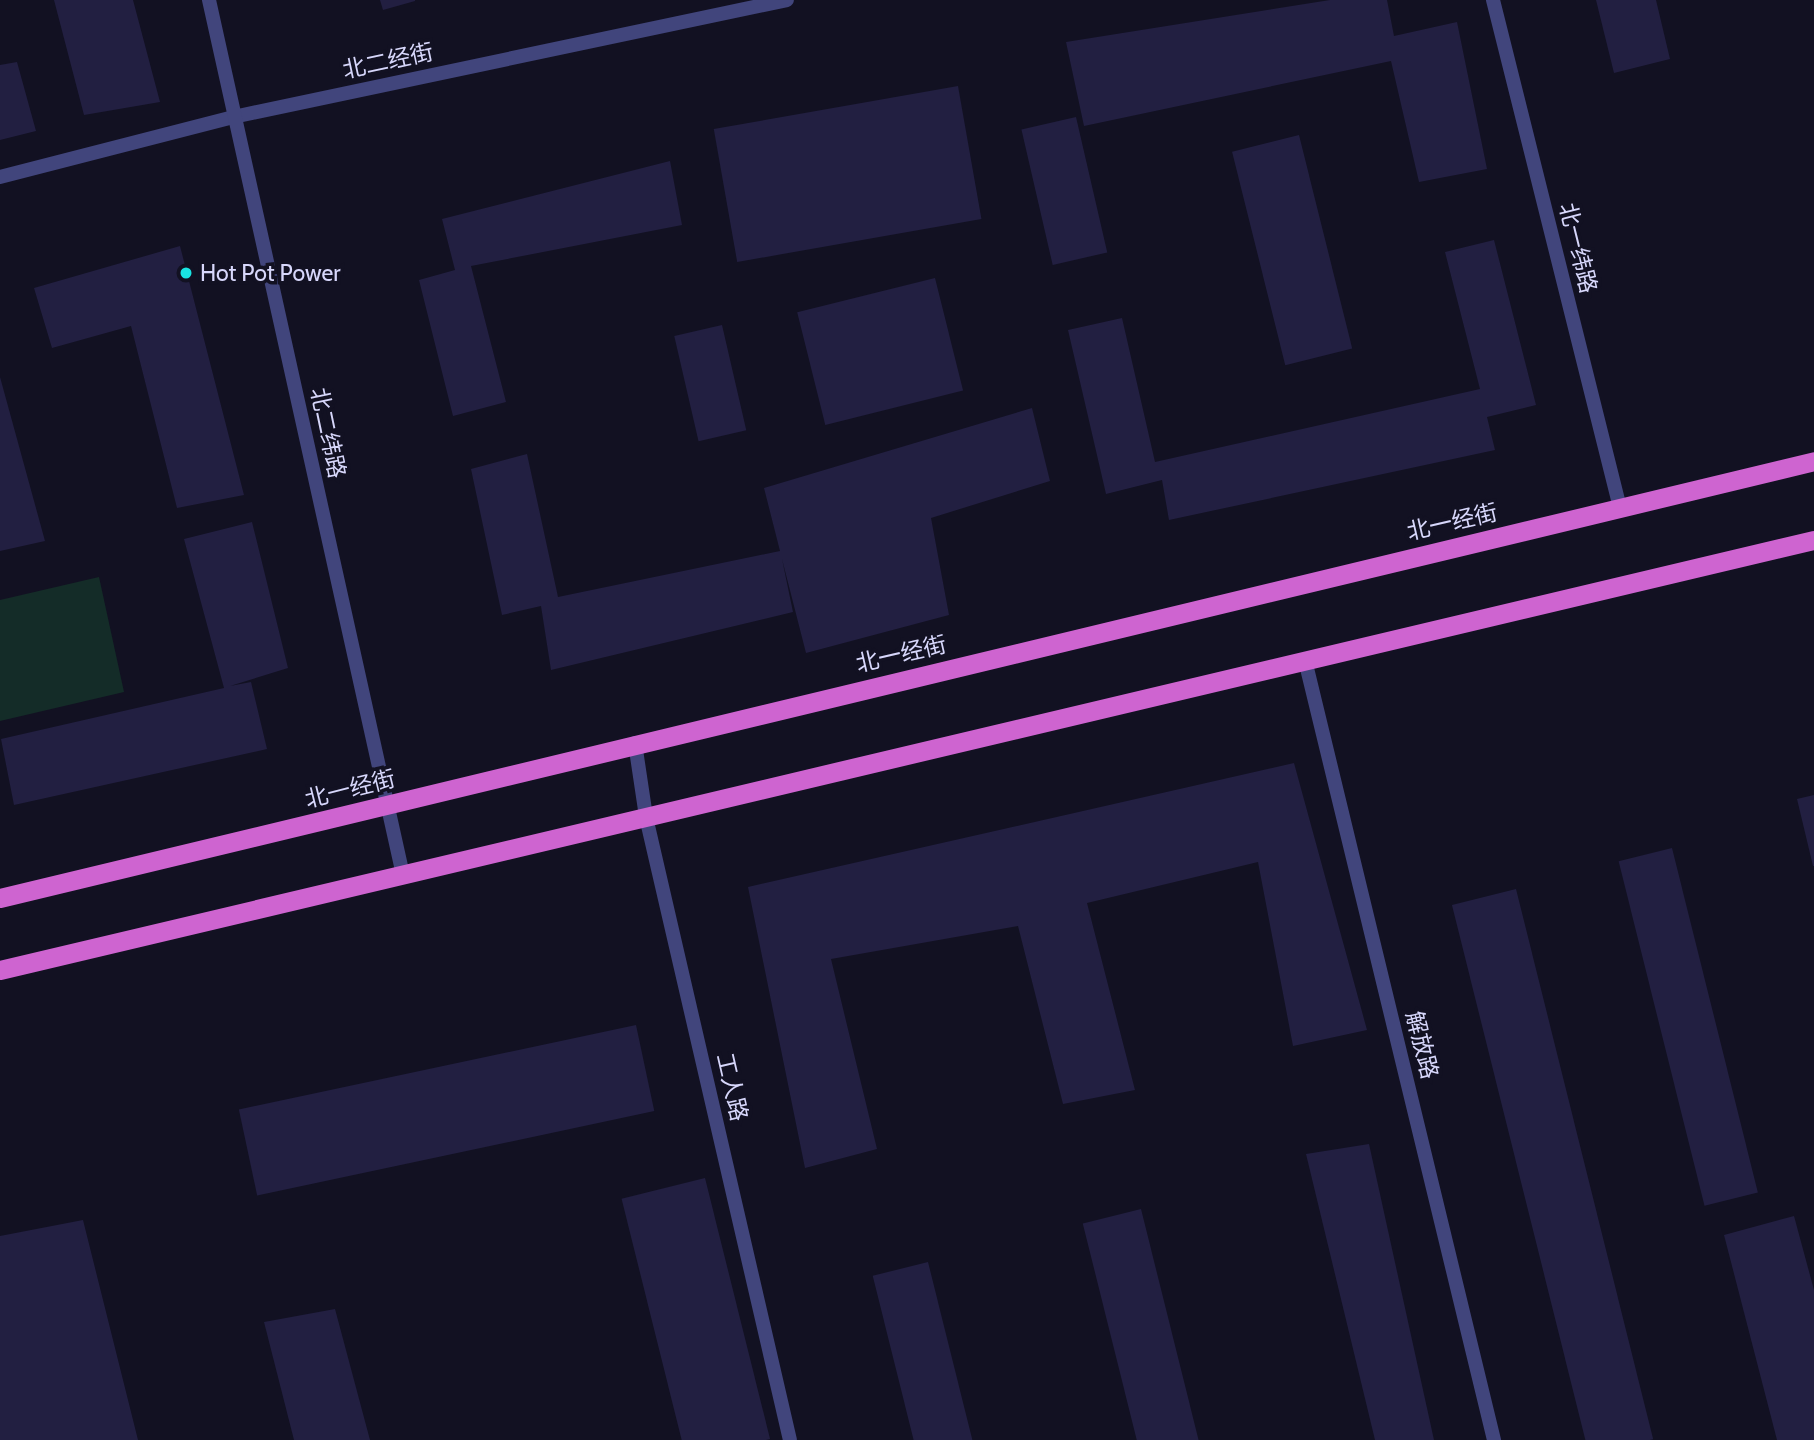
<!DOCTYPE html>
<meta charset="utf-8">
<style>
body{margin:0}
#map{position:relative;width:1814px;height:1440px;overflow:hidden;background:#121122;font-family:Cabin,"Noto Sans SC",sans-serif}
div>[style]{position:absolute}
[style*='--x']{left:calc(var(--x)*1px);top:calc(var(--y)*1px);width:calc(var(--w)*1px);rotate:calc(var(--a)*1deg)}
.green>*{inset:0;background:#142c28}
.building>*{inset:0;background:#221f41;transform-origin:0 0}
.minor>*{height:14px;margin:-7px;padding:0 7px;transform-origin:7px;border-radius:7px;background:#41457c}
.tertiary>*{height:14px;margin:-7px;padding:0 7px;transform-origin:7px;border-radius:7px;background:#41457c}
.trunk>*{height:19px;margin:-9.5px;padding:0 9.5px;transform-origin:9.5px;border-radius:9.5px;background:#ce64d0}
.dots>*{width:19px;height:19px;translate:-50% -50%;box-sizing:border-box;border:4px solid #121122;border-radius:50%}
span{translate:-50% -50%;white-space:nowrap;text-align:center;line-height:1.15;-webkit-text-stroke:7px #121122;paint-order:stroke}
.street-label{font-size:23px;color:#d7d7fb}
.poi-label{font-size:23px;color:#d7d7fb}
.left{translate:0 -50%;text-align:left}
</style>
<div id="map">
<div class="green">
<div style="clip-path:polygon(99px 577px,124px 692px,0 721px,0 600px)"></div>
</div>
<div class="building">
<div style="clip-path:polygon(54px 0,133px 0,160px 102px,84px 115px)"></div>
<div style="clip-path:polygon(380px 0,415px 0,415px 1px,383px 10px)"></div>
<div style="clip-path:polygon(1330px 0,1387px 0,1394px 36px,1457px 22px,1487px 169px,1419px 182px,1391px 61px,1084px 126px,1066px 42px)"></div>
<div style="clip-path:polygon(1596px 0,1656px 0,1670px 59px,1614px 73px)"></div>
<div style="clip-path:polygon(17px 62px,36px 131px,0 140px,0 65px)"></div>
<div style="left:958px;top:86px;width:135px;height:248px;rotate:80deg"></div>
<div style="left:1076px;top:117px;width:139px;height:56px;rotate:77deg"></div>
<div style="left:1299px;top:135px;width:220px;height:69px;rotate:76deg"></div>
<div style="clip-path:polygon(670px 161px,682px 225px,471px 266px,506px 402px,453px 416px,419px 280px,455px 270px,442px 219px)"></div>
<div style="clip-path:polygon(1494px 240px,1536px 405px,1487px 417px,1495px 450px,1169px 520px,1162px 480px,1106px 494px,1068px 330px,1122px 318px,1155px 462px,1480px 389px,1445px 252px)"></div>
<div style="clip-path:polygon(180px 246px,244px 495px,177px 508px,131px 326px,52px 348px,34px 288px)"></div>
<div style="left:935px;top:278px;width:116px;height:142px;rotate:76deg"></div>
<div style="left:722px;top:325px;width:108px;height:49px;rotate:77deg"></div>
<div style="clip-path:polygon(0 377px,45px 541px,0 551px)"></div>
<div style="clip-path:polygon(1032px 408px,1050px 481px,931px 518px,949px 615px,806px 653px,782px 559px,793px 612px,551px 670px,541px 606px,502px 615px,471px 469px,527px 454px,558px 597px,780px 551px,764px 488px)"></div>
<div style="clip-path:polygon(252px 522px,288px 668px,230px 686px,251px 682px,267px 749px,14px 805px,1px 739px,224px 688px,184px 539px)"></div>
<div style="clip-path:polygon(1294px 763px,1367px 1030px,1293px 1046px,1258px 862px,1087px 903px,1135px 1090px,1063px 1104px,1018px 926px,831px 959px,877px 1149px,805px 1168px,748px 887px)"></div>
<div style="clip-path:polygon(1814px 795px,1814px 866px,1813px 866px,1797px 799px)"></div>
<div style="left:1672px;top:848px;width:355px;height:55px;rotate:76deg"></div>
<div style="left:1516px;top:889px;width:567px;height:66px;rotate:76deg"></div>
<div style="left:636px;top:1025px;width:88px;height:406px;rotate:78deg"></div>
<div style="clip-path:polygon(1369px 1144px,1434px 1440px,1375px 1440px,1306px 1154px)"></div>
<div style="left:705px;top:1178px;width:269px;height:86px;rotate:76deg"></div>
<div style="left:1141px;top:1209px;width:238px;height:60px;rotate:76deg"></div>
<div style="clip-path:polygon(1794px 1216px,1814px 1290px,1814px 1440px,1777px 1440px,1724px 1235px)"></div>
<div style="clip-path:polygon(83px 1220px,138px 1440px,0 1440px,0 1236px)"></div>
<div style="left:928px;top:1262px;width:184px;height:57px;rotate:76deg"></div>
<div style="clip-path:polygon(335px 1309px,370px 1440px,294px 1440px,264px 1322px)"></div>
</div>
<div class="minor">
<div style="--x:1493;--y:0;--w:524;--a:75.96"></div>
<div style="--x:0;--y:177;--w:246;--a:-14.4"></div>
<div style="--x:238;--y:116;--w:561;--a:-11.93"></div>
<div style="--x:1305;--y:660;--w:803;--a:76.38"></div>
<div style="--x:635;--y:743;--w:75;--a:81.5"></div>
<div style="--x:646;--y:817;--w:639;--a:76.99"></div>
</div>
<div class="tertiary">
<div style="--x:209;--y:0;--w:896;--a:77.5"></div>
</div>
<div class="trunk">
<div style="--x:0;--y:898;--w:1866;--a:-13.54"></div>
<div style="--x:0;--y:970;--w:1864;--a:-13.34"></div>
</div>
<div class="dots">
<div style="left:186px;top:273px;background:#19e4e3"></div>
</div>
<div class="street-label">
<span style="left:388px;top:61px;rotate:-12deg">北二经街</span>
<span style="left:1578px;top:248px;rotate:76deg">北一纬路</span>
<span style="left:328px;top:433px;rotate:78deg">北二纬路</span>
<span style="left:1452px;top:522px;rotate:-13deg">北一经街</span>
<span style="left:901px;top:654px;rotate:-13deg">北一经街</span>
<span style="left:350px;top:789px;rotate:-14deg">北一经街</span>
<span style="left:1422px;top:1045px;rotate:76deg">解放路</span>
<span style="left:732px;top:1087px;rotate:77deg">工人路</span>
</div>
<div class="poi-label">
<span class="left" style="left:200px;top:273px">Hot Pot Power</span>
</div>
</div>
